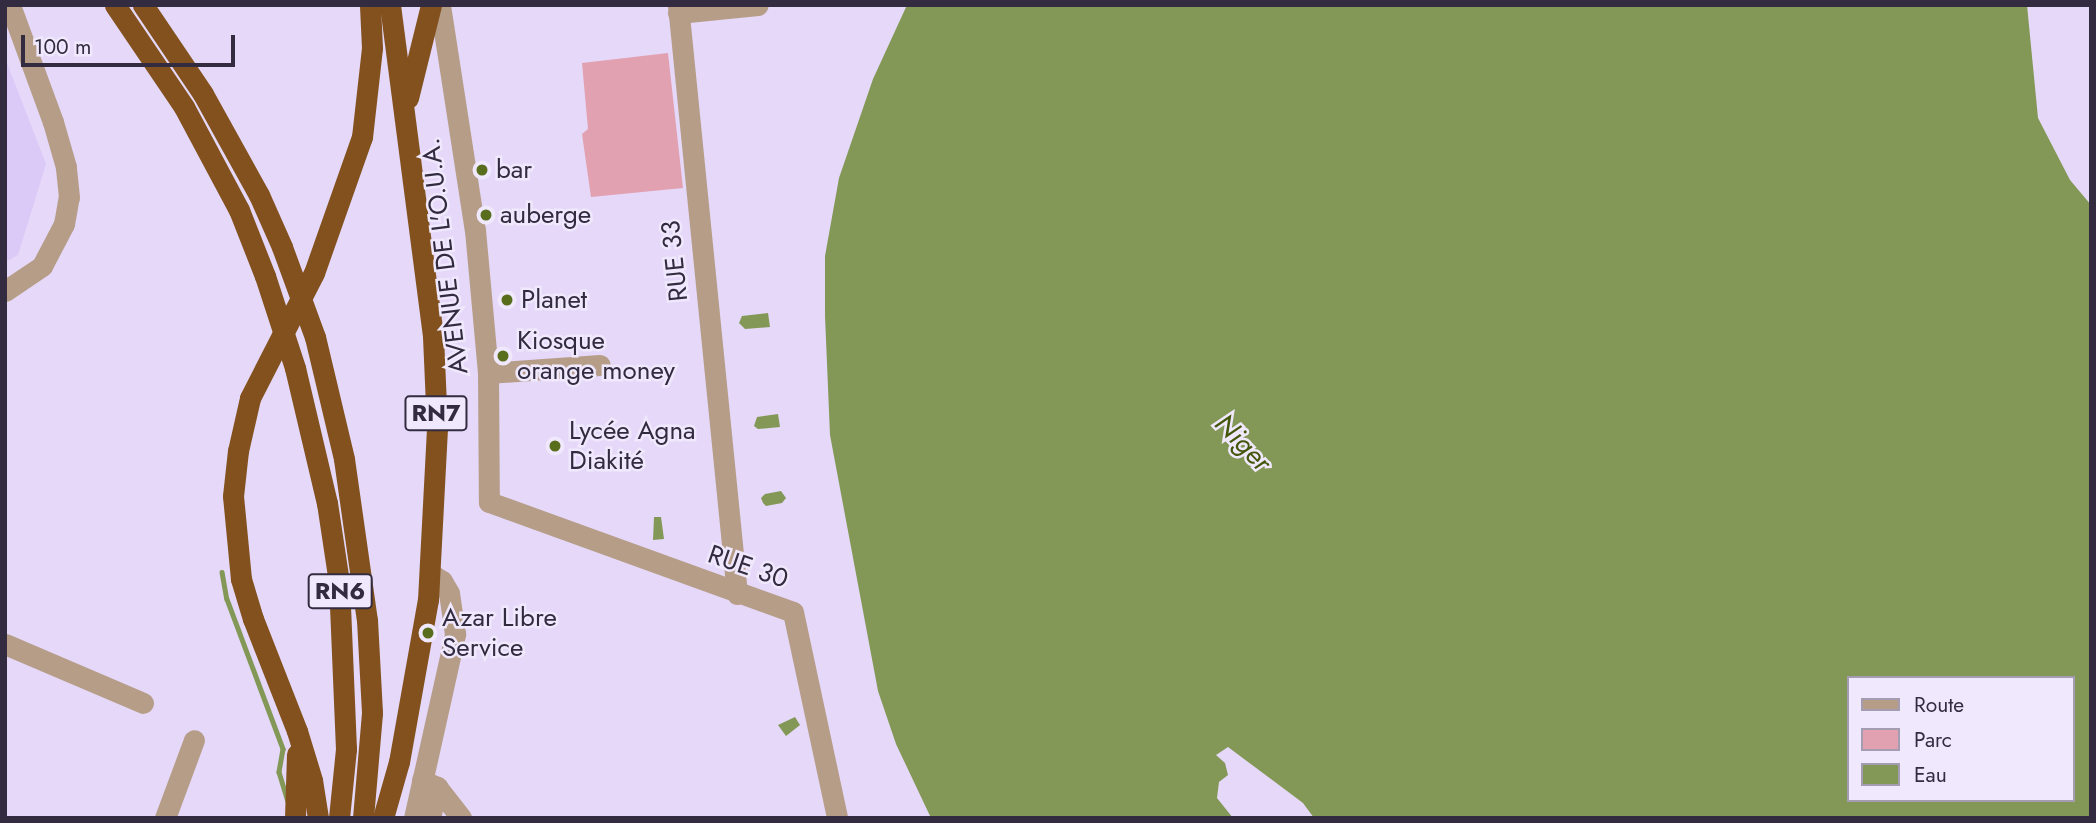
<!DOCTYPE html>
<meta charset="utf-8">
<style>
body{margin:0}
#map{position:relative;width:2096px;height:823px;overflow:hidden;background:#e5d8f8;font-family:Jost,sans-serif}
div>[style]{position:absolute}
[style*='--x']{left:calc(var(--x)*1px);top:calc(var(--y)*1px);width:calc(var(--w)*1px);rotate:calc(var(--a)*1deg)}
.built>*{inset:0;background:#dbc9f7}
.green>*{inset:0;background:#e2a1b1}
.water>*{inset:0;background:#839856}
.stream>*{height:4.5px;margin:-2.25px;padding:0 2.25px;transform-origin:2.25px;border-radius:2.25px;background:#839856}
.minor>*{height:21px;margin:-10.5px;padding:0 10.5px;transform-origin:10.5px;border-radius:10.5px;background:#b69d88}
.highway>*{height:21px;margin:-10.5px;padding:0 10.5px;transform-origin:10.5px;border-radius:10.5px;background:#82511d}
.highway-bridge>*{height:21px;margin:-10.5px;padding:0 10.5px;transform-origin:10.5px;border-radius:10.5px;background:#82511d}
.dots>*{width:19px;height:19px;translate:-50% -50%;box-sizing:border-box;border:4px solid #f0e8fd;border-radius:50%}
span{translate:-50% -50%;white-space:nowrap;text-align:center;line-height:1.15;-webkit-text-stroke:5px #f0e8fd;paint-order:stroke}
.shield-label span{padding:2px 5px;background:#f0e8fd;border:2px solid;border-radius:5px;-webkit-text-stroke-width:0}
.shield-label{font-size:24px;color:#332b3f;font-weight:700}
.poi-label{font-size:26px;color:#332b3f}
.left{translate:0 -50%;text-align:left}
.street-label{font-size:26px;color:#332b3f}
.water-label{font-size:28px;color:#44560a;font-style:italic}
.frame{position:absolute;inset:0;border:7px solid #332b3f;pointer-events:none}
.legend{position:absolute;left:1847px;top:676px;width:228px;height:126px;box-sizing:border-box;background:#f0e8fd;border:2px solid #a49cb1;margin:0;padding:9px 12px;list-style:none;font-size:21px;color:#332b3f}
.legend li{display:flex;align-items:center;gap:14px;height:35px}
.legend b{width:35px;border:2px solid #a49cb1}
.scale{position:absolute;left:21px;top:35px;width:214px;height:32px;box-sizing:border-box;border:4px solid #332b3f;border-top:0;padding-left:9px;font-size:21px;line-height:24px;white-space:nowrap;color:#332b3f;-webkit-text-stroke:5px #f0e8fd;paint-order:stroke}
</style>
<div id="map">
<div class="built">
<div style="clip-path:polygon(5px 58px,46px 164px,18px 255px,5px 262px)"></div>
</div>
<div class="green">
<div style="clip-path:polygon(668px 53px,683px 188px,591px 197px,582px 134px,588px 129px,582px 63px)"></div>
</div>
<div class="water">
<div style="clip-path:polygon(evenodd,907px 5px,2027px 5px,2038px 118px,2070px 180px,2091px 205px,2091px 818px,1314px 818px,1303px 803px,1228px 747px,1216px 755px,1225px 763px,1228px 775px,1219px 782px,1217px 798px,1233px 818px,931px 818px,896px 744px,878px 691px,830px 435px,825px 316px,825px 256px,839px 178px,873px 79px,907px 5px,1849px 678px,2073px 678px,2073px 800px,1849px 800px,1849px 678px)"></div>
<div style="clip-path:polygon(768px 313px,770px 327px,745px 329px,739px 323px,742px 316px)"></div>
<div style="clip-path:polygon(778px 414px,780px 427px,758px 429px,754px 426px,757px 417px)"></div>
<div style="clip-path:polygon(781px 491px,786px 498px,782px 503px,766px 506px,763px 503px,761px 498px,765px 494px)"></div>
<div style="clip-path:polygon(654px 517px,661px 517px,664px 539px,653px 540px)"></div>
<div style="clip-path:polygon(795px 717px,800px 725px,786px 736px,778px 725px)"></div>
</div>
<div class="stream">
<div style="--x:222;--y:572;--w:27;--a:80"></div>
<div style="--x:227;--y:599;--w:160;--a:69.5"></div>
<div style="--x:283;--y:749;--w:23;--a:100"></div>
<div style="--x:279;--y:772;--w:30;--a:73"></div>
</div>
<div class="minor">
<div style="--x:440;--y:5;--w:228;--a:81.2"></div>
<div style="--x:475;--y:230;--w:144;--a:84.8"></div>
<div style="--x:488;--y:373;--w:129;--a:89.6"></div>
<div style="--x:489;--y:502;--w:323;--a:19.9"></div>
<div style="--x:793;--y:612;--w:211;--a:77.9"></div>
<div style="--x:678;--y:5;--w:592;--a:84.28"></div>
<div style="--x:678;--y:13;--w:80;--a:-5.7"></div>
<div style="--x:5;--y:291;--w:45;--a:-34"></div>
<div style="--x:42;--y:266;--w:47;--a:-62.4"></div>
<div style="--x:64;--y:224;--w:27;--a:-80"></div>
<div style="--x:69;--y:197;--w:30;--a:-96"></div>
<div style="--x:66;--y:167;--w:47;--a:-106.1"></div>
<div style="--x:53;--y:122;--w:125;--a:-110.2"></div>
<div style="--x:488;--y:373;--w:112;--a:-4.1"></div>
<div style="--x:5;--y:644;--w:150;--a:23.1"></div>
<div style="--x:422;--y:780;--w:17;--a:25"></div>
<div style="--x:437;--y:787;--w:39;--a:52"></div>
<div style="--x:165;--y:818;--w:83;--a:-69.6"></div>
<div style="--x:414;--y:818;--w:189;--a:-77.4"></div>
<div style="--x:455;--y:634;--w:41;--a:-98.3"></div>
<div style="--x:449;--y:593;--w:14;--a:-120"></div>
<div style="--x:442;--y:581;--w:13;--a:-148"></div>
<div style="--x:430;--y:818;--w:32;--a:-77"></div>
</div>
<div class="highway">
<div style="--x:115;--y:5;--w:123;--a:55.9"></div>
<div style="--x:184;--y:107;--w:117;--a:61.9"></div>
<div style="--x:239;--y:210;--w:71;--a:68.5"></div>
<div style="--x:143;--y:5;--w:107;--a:56"></div>
<div style="--x:203;--y:94;--w:115;--a:61"></div>
<div style="--x:259;--y:195;--w:57;--a:66.1"></div>
<div style="--x:408;--y:98;--w:96;--a:-76.1"></div>
<div style="--x:315;--y:337;--w:125;--a:76.6"></div>
<div style="--x:344;--y:459;--w:163;--a:81.9"></div>
<div style="--x:367;--y:620;--w:93;--a:86.9"></div>
<div style="--x:372;--y:713;--w:105;--a:94.9"></div>
<div style="--x:295;--y:368;--w:139;--a:76.7"></div>
<div style="--x:327;--y:503;--w:80;--a:81.4"></div>
<div style="--x:339;--y:582;--w:167;--a:87.6"></div>
<div style="--x:346;--y:749;--w:69;--a:95.8"></div>
<div style="--x:295;--y:818;--w:64;--a:-88.2"></div>
<div style="--x:318;--y:818;--w:38;--a:-99"></div>
<div style="--x:312;--y:780;--w:51;--a:-107"></div>
<div style="--x:297;--y:731;--w:120;--a:-111.4"></div>
<div style="--x:253;--y:619;--w:42;--a:-106.7"></div>
<div style="--x:241;--y:579;--w:83;--a:-95.5"></div>
<div style="--x:233;--y:496;--w:45;--a:-83.7"></div>
<div style="--x:238;--y:451;--w:54;--a:-77.2"></div>
<div style="--x:250;--y:398;--w:140;--a:-62.9"></div>
<div style="--x:314;--y:273;--w:144;--a:-70.6"></div>
<div style="--x:362;--y:137;--w:90;--a:-83.6"></div>
<div style="--x:372;--y:48;--w:43;--a:-92.7"></div>
<div style="--x:383;--y:818;--w:58;--a:-74.1"></div>
<div style="--x:399;--y:762;--w:165;--a:-79.9"></div>
<div style="--x:428;--y:600;--w:172;--a:-87"></div>
<div style="--x:437;--y:428;--w:92;--a:-92.5"></div>
<div style="--x:433;--y:336;--w:334;--a:-97.4"></div>
</div>
<div class="highway-bridge">
<div style="--x:282;--y:247;--w:96;--a:69.9"></div>
<div style="--x:265;--y:276;--w:97;--a:71.9"></div>
</div>
<div class="dots">
<div style="left:482px;top:170px;background:#596e1d"></div>
<div style="left:486px;top:215px;background:#596e1d"></div>
<div style="left:507px;top:300px;background:#596e1d"></div>
<div style="left:503px;top:356px;background:#596e1d"></div>
<div style="left:555px;top:446px;background:#596e1d"></div>
<div style="left:428px;top:633px;background:#596e1d"></div>
</div>
<div class="shield-label">
<span style="left:436px;top:413px">RN7</span>
<span style="left:340px;top:591px">RN6</span>
</div>
<div class="poi-label">
<span class="left" style="left:496px;top:170px">bar</span>
<span class="left" style="left:500px;top:215px">auberge</span>
<span class="left" style="left:521px;top:300px">Planet</span>
<span class="left" style="left:517px;top:356px">Kiosque<br>orange money</span>
<span class="left" style="left:569px;top:446px">Lycée Agna<br>Diakité</span>
<span class="left" style="left:442px;top:633px">Azar Libre<br>Service</span>
</div>
<div class="street-label">
<span style="left:445px;top:256px;rotate:-97deg">AVENUE DE L'O.U.A.</span>
<span style="left:675px;top:261px;rotate:-96deg">RUE 33</span>
<span style="left:748px;top:567px;rotate:19deg">RUE 30</span>
</div>
<div class="water-label">
<span style="left:1243px;top:443px;rotate:46deg">Niger</span>
</div>
<div class="frame"></div>
<ul class="legend">
<li><b style="height:9px;background:#b69d88"></b>Route</li>
<li><b style="height:19px;background:#e2a1b1"></b>Parc</li>
<li><b style="height:19px;background:#839856"></b>Eau</li>
</ul>
<div class="scale">100 m</div>
</div>
